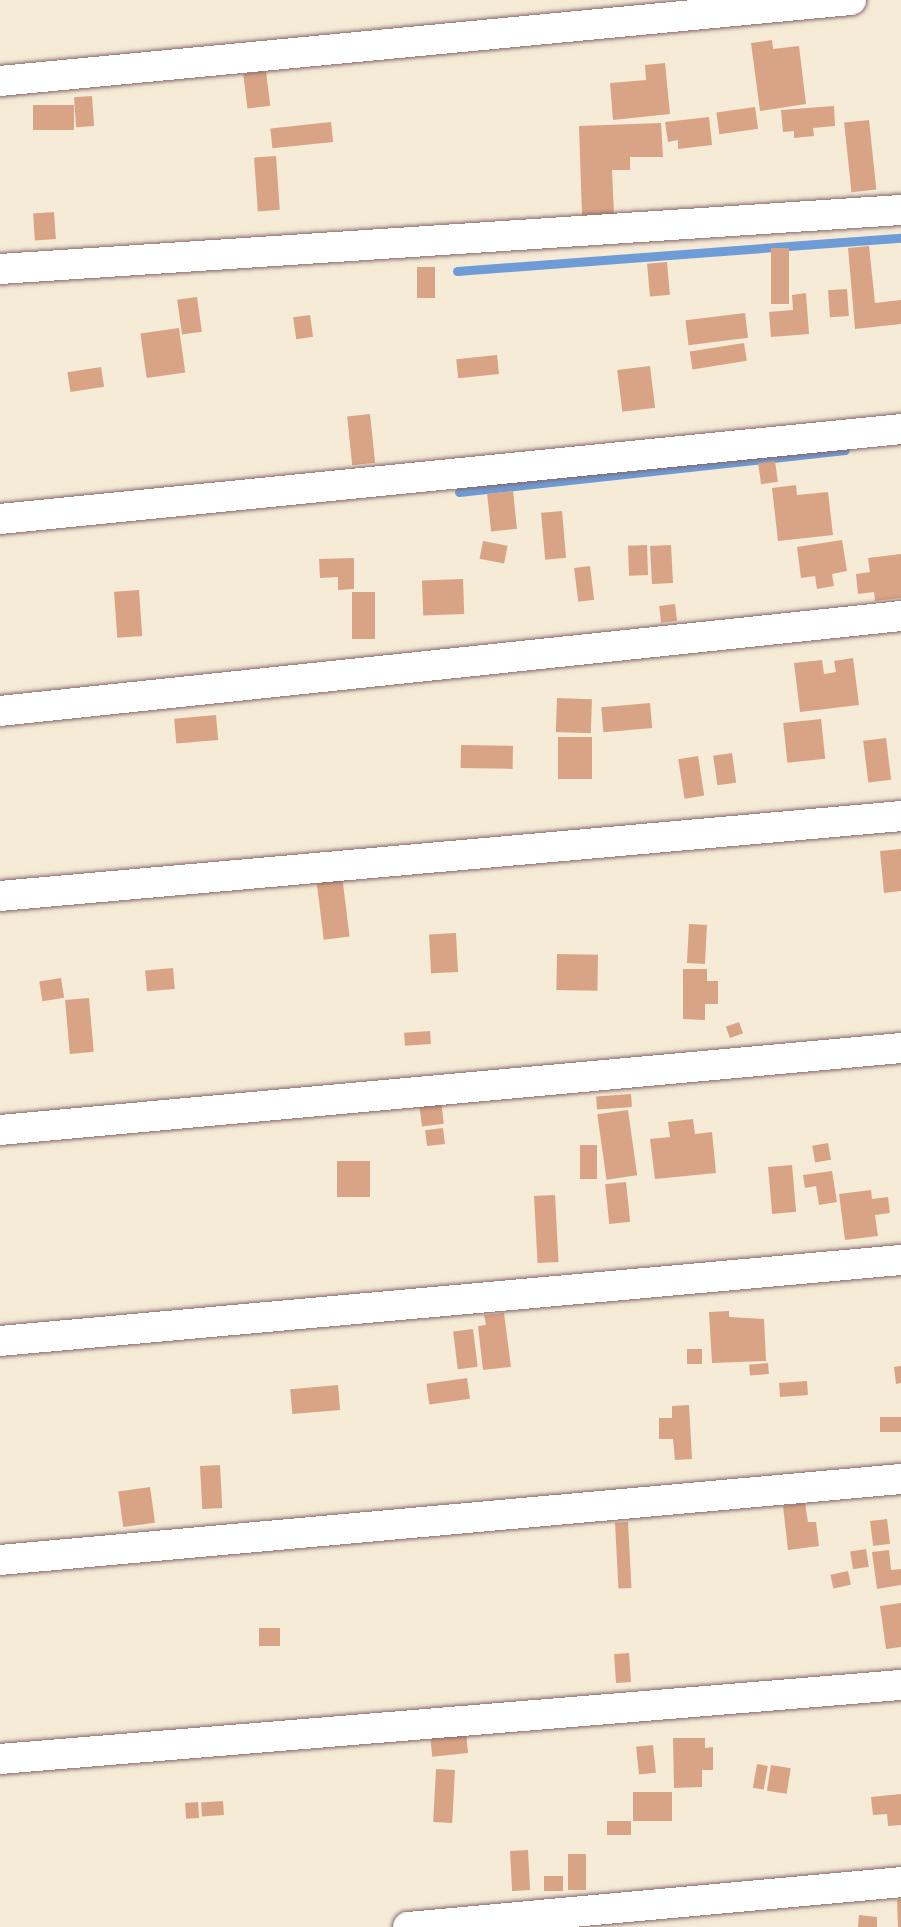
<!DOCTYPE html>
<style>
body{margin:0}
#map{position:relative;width:901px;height:1927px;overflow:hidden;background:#f5ebd7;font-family:"Balsamiq Sans",sans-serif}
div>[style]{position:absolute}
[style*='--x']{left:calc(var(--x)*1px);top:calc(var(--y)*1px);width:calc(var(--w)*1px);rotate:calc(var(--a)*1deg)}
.stream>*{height:9px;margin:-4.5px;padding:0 4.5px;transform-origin:4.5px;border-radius:4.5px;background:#6e9cd6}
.building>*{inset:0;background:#d9a485;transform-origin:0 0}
.roads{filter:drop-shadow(0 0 2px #866667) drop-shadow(0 0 2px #866667)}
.street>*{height:30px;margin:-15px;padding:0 15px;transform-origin:15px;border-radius:15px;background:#fff}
span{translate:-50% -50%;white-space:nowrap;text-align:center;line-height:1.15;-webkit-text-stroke:5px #fdfcf7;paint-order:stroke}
</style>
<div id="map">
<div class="stream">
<div style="--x:457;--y:271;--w:445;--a:-4.3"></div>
<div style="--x:459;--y:492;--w:388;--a:-6.2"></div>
</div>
<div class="building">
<div style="clip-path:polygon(772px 40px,773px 49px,799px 46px,806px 104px,760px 111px,751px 43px)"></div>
<div style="clip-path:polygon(665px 63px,670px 114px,613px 120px,610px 83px,646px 80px,645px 65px)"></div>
<div style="left:266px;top:71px;width:35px;height:23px;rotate:83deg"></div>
<div style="left:92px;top:96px;width:30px;height:18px;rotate:86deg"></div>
<div style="left:33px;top:105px;width:41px;height:25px"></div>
<div style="clip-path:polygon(834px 106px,835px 126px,813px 128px,814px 136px,794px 138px,794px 131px,783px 132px,781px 110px)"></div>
<div style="left:755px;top:107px;width:22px;height:39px;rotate:82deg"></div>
<div style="clip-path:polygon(709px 117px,712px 145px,678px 149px,678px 140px,668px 142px,665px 122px)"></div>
<div style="left:869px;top:120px;width:70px;height:25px;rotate:84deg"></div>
<div style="left:331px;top:122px;width:20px;height:61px;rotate:84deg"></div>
<div style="clip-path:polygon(661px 123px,663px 157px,630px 157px,630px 170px,612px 170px,614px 214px,582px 215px,579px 126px)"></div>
<div style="left:276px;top:156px;width:54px;height:22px;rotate:86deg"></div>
<div style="left:54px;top:212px;width:27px;height:21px;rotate:86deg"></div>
<div style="clip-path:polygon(869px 246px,875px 303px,901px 300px,901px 324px,855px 329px,848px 248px)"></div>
<div style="left:771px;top:248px;width:18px;height:56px"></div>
<div style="left:667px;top:262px;width:33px;height:20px;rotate:85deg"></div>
<div style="left:435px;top:267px;width:31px;height:18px;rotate:90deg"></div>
<div style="left:847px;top:289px;width:27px;height:19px;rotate:86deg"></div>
<div style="clip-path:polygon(806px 293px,809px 334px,771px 337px,769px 312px,793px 310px,792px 295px)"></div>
<div style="left:197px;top:297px;width:35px;height:20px;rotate:82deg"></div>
<div style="left:745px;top:313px;width:25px;height:60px;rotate:83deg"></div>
<div style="left:310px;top:315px;width:22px;height:17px;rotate:82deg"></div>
<div style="left:179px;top:328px;width:45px;height:39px;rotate:82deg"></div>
<div style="left:744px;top:343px;width:18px;height:55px;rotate:81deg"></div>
<div style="left:497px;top:355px;width:19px;height:41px;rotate:84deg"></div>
<div style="left:650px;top:366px;width:42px;height:33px;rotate:83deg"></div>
<div style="left:101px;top:367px;width:20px;height:34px;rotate:81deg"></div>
<div style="left:370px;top:414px;width:49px;height:23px;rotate:84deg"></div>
<div style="left:775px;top:461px;width:21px;height:17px;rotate:82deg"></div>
<div style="clip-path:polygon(796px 485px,797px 495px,828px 492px,833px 535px,778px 541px,772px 488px)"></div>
<div style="left:513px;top:491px;width:38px;height:26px;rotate:84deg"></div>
<div style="left:562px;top:511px;width:47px;height:21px;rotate:85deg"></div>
<div style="clip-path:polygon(842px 540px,847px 571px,832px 574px,834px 586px,817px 589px,815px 576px,801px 578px,797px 547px)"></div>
<div style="left:483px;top:541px;width:25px;height:18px;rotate:11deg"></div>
<div style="left:647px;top:545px;width:30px;height:19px;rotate:88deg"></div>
<div style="left:671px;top:545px;width:38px;height:21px;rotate:87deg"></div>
<div style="clip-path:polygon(901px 554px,901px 598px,875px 601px,874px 592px,858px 594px,856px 574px,870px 572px,868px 558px)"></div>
<div style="clip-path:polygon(354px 558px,354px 589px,338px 590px,338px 577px,320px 578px,319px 559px)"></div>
<div style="left:590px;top:566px;width:34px;height:16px;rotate:83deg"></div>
<div style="left:463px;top:579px;width:35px;height:41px;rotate:88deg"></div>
<div style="left:139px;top:590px;width:46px;height:25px;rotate:86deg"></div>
<div style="left:352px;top:592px;width:23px;height:47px"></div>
<div style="left:675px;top:604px;width:17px;height:16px;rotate:83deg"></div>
<div style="clip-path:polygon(853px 658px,859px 705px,800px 712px,794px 663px,822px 660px,824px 674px,836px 672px,834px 661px)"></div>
<div style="left:557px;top:698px;width:35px;height:34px;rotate:2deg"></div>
<div style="left:650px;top:703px;width:25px;height:49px;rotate:85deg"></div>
<div style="left:216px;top:715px;width:25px;height:42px;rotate:85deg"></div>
<div style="left:821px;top:719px;width:40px;height:38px;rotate:84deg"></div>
<div style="left:558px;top:737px;width:34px;height:42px"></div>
<div style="left:886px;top:738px;width:42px;height:23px;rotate:83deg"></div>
<div style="left:461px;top:745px;width:52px;height:23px;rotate:1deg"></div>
<div style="left:732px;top:753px;width:30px;height:19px;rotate:82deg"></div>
<div style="left:698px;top:756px;width:40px;height:20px;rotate:81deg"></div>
<div style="clip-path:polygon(901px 849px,901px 891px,884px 893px,880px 851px)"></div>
<div style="left:342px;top:875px;width:62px;height:26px;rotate:83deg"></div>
<div style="left:689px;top:924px;width:18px;height:39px;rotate:3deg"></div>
<div style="left:456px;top:933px;width:39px;height:27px;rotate:87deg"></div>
<div style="left:557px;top:954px;width:41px;height:36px;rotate:1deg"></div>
<div style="left:173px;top:968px;width:21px;height:28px;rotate:85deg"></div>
<div style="clip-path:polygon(683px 969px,707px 969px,707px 981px,718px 981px,718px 1004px,705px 1004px,705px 1020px,683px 1019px)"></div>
<div style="left:61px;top:978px;width:20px;height:22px;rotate:81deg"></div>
<div style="left:89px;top:998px;width:54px;height:24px;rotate:85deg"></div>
<div style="left:739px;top:1022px;width:12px;height:14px;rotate:70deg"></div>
<div style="left:430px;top:1031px;width:13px;height:26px;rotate:86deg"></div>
<div style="left:631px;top:1094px;width:13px;height:35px;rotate:86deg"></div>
<div style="left:441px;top:1101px;width:23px;height:22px;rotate:83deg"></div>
<div style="left:628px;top:1110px;width:66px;height:31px;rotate:82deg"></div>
<div style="clip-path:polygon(693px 1119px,695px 1134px,712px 1132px,716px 1173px,655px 1179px,650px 1139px,670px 1137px,668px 1122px)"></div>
<div style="left:443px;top:1128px;width:16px;height:18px;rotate:83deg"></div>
<div style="left:828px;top:1143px;width:17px;height:16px;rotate:80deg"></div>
<div style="left:580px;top:1145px;width:17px;height:34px"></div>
<div style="left:370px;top:1161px;width:36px;height:33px;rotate:90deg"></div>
<div style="left:792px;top:1165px;width:47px;height:24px;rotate:85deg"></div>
<div style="clip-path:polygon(832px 1171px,837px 1202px,819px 1205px,816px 1186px,805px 1188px,803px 1175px)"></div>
<div style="left:626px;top:1182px;width:40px;height:21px;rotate:84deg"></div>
<div style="clip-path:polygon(871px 1190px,872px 1199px,888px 1197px,890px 1213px,875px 1215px,878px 1236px,845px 1240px,839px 1194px)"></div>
<div style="left:555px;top:1195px;width:67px;height:21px;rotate:87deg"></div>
<div style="clip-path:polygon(729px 1311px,729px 1317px,764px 1319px,766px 1361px,712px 1363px,709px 1312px)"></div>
<div style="clip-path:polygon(504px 1313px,511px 1367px,483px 1370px,478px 1326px,486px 1325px,484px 1315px)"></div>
<div style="left:473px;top:1329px;width:38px;height:20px;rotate:83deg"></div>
<div style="left:687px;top:1349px;width:15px;height:15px"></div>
<div style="left:768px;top:1363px;width:11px;height:19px;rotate:85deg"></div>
<div style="clip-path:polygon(901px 1366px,901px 1383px,896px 1384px,894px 1367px)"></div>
<div style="left:467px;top:1378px;width:21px;height:41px;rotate:82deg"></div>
<div style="left:807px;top:1381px;width:14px;height:28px;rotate:86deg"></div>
<div style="left:338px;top:1385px;width:25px;height:48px;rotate:85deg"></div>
<div style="clip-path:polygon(689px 1405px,692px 1459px,675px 1460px,673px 1439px,659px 1439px,659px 1418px,672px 1418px,672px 1406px)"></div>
<div style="left:901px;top:1417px;width:15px;height:21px;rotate:90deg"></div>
<div style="left:220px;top:1465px;width:43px;height:20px;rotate:87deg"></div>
<div style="left:150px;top:1487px;width:36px;height:32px;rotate:82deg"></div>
<div style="clip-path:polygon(805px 1503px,808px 1522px,816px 1522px,819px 1546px,788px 1550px,783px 1506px)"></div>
<div style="left:887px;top:1519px;width:25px;height:17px;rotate:83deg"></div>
<div style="left:628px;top:1522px;width:66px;height:13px;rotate:87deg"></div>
<div style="left:866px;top:1549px;width:18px;height:16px;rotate:81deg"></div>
<div style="clip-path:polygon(889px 1550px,891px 1570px,901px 1569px,901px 1585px,877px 1589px,872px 1552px)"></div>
<div style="left:848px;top:1571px;width:14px;height:18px;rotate:78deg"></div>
<div style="clip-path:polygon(901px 1603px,901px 1647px,886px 1649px,880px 1606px)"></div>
<div style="left:259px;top:1628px;width:21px;height:18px"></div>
<div style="left:629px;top:1653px;width:29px;height:15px;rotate:86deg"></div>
<div style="left:466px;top:1733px;width:20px;height:36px;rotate:84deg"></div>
<div style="clip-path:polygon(673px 1738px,705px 1738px,705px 1748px,713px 1747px,713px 1770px,702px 1770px,702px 1787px,674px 1788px)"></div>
<div style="left:653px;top:1745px;width:28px;height:17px;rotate:84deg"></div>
<div style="left:757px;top:1764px;width:11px;height:24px;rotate:10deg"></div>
<div style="left:771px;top:1765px;width:20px;height:26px;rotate:9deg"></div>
<div style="left:436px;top:1769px;width:19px;height:53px;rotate:3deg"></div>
<div style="left:633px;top:1792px;width:39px;height:29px"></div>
<div style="clip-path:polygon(901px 1794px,901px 1825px,888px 1826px,887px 1814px,873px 1815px,871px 1797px)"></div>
<div style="left:223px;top:1801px;width:14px;height:22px;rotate:86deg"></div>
<div style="left:198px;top:1802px;width:16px;height:13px;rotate:86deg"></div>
<div style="left:607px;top:1821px;width:24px;height:14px"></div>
<div style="left:528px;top:1850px;width:40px;height:18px;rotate:87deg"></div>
<div style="left:568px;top:1854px;width:18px;height:36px"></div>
<div style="left:544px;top:1876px;width:19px;height:15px"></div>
<div style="clip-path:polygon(901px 1899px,901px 1927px,898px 1927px,897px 1900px)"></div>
<div style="clip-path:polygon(859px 1915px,877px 1917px,877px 1927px,858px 1927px)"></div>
</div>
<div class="roads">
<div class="street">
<div style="--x:0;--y:81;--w:855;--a:-5.44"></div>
<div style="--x:0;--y:269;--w:903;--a:-3.75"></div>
<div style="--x:0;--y:519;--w:905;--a:-5.7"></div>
<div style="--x:0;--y:711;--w:906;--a:-6.02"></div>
<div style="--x:0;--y:896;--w:905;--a:-5.07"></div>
<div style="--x:0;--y:1130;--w:905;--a:-5.2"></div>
<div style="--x:0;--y:1341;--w:905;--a:-5.14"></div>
<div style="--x:0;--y:1560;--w:905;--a:-5.14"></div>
<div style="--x:0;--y:1759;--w:904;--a:-4.7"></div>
<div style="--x:408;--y:1927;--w:495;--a:-5.2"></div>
</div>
</div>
</div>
